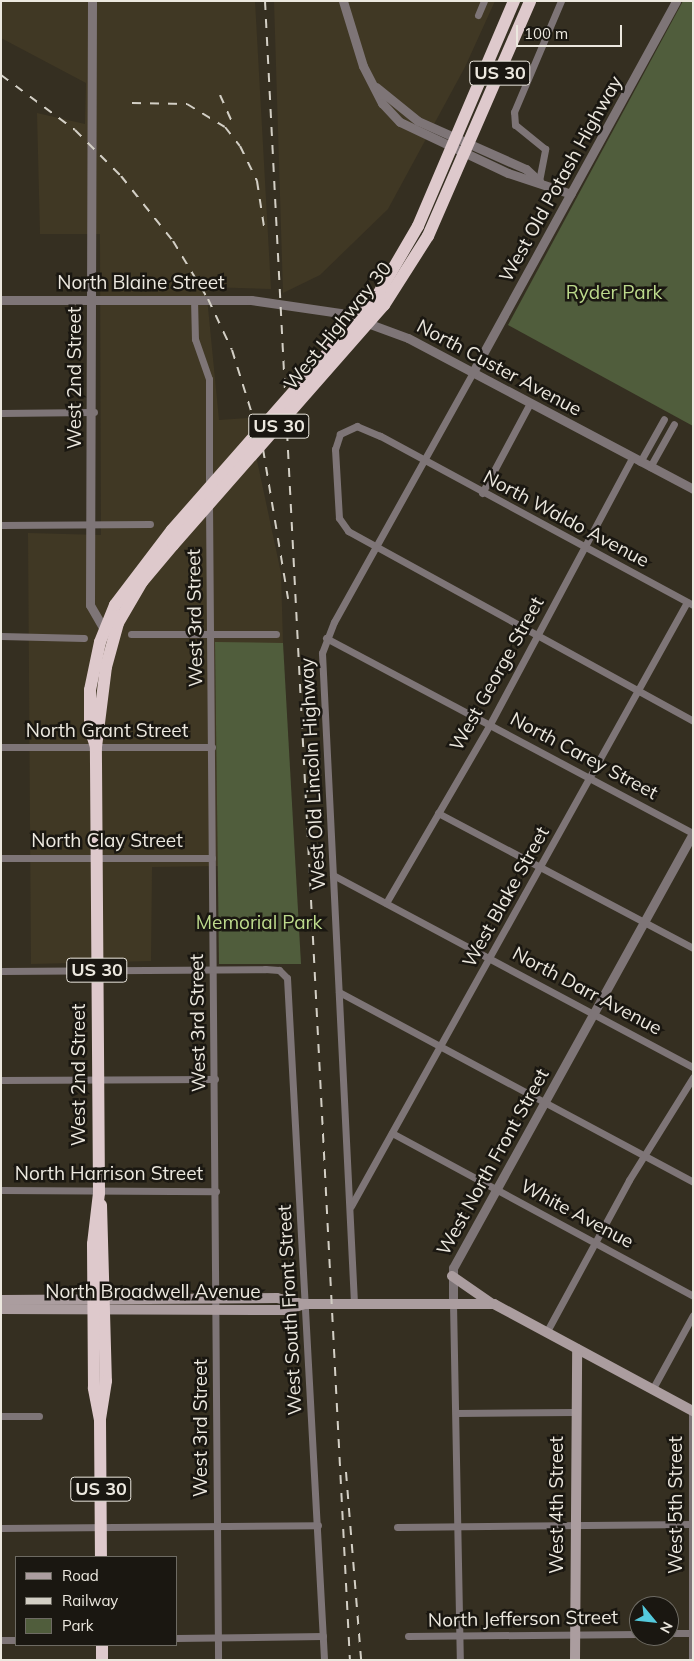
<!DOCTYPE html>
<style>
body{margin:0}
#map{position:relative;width:694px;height:1661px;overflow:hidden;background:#352f21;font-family:Mulish,sans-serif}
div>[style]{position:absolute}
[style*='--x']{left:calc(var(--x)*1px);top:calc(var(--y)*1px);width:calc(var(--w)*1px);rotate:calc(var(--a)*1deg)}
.built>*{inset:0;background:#403824}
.green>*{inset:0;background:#505d3c}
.minor>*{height:7px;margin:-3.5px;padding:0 3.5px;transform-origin:3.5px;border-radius:3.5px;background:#7e7577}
.tertiary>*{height:9px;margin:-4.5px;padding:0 4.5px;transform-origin:4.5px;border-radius:4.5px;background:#7e7577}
.secondary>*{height:10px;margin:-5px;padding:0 5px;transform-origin:5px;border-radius:5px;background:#ab9d9f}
.trunk>*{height:12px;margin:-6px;padding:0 6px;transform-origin:6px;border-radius:6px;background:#dec9cc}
.rail>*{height:2px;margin-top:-1px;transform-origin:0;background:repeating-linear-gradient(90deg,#d3cfc5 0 9px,transparent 0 18px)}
.trunk-bridge>*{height:12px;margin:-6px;padding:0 6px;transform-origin:6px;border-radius:6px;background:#dec9cc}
span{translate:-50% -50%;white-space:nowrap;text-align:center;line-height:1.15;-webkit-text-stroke:5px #1a1711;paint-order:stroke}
.shield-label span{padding:1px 4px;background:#1a1711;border:1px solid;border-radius:4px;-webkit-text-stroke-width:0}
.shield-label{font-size:18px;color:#ece8df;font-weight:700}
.street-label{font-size:19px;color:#ece8df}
.park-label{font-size:19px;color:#bdda8c}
.frame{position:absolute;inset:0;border:2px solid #ece8df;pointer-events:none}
.legend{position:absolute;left:15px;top:1556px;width:162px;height:90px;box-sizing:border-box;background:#1a1711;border:1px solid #6e6b63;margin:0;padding:6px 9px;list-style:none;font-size:15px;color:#ece8df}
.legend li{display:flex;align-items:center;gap:10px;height:25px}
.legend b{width:25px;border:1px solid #6e6b63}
.north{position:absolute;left:629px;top:1596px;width:50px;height:50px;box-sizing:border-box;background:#1a1711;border:1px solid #6e6b63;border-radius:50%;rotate:118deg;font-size:14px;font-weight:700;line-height:20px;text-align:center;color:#ece8df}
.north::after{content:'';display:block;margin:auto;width:18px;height:22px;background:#54cadd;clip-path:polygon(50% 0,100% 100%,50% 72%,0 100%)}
.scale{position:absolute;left:516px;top:25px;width:106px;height:22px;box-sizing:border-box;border:2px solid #ece8df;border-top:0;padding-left:6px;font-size:15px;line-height:18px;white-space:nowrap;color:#ece8df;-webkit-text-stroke:4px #1a1711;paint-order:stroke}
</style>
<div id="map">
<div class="built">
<div style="clip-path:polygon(1px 1px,255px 1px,271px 289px,206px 287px,219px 420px,248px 418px,281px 573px,283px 643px,215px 643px,218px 866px,152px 867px,151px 961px,31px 964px,28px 533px,101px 535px,100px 234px,40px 234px,37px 113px,85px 124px,86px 83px,1px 38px)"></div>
<div style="clip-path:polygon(274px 1px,495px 1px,465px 67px,388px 209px,320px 275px,283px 293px)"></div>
</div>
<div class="green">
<div style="clip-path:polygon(683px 1px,693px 1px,693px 426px,508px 325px)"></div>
<div style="clip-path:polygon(215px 642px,283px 643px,301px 964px,219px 964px)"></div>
</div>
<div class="minor">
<div style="--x:478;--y:15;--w:15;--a:-67"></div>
<div style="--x:539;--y:181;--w:33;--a:-79"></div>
<div style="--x:545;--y:149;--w:38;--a:-141"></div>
<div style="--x:515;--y:125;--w:13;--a:-94"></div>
<div style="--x:514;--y:112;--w:121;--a:-67.1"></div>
<div style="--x:194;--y:299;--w:40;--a:88.6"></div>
<div style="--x:195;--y:339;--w:42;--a:70.7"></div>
<div style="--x:209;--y:379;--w:107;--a:90"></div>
<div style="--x:1;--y:413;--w:93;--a:-0.6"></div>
<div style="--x:640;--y:462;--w:49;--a:-60.8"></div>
<div style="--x:650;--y:467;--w:49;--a:-60.8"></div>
<div style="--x:482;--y:493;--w:102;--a:-61.9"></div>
<div style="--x:209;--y:504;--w:1156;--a:89.55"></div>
<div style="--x:1;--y:525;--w:149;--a:-0.4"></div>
<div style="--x:693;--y:605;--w:356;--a:-151.6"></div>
<div style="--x:380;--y:436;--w:25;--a:-157"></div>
<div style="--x:357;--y:426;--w:19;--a:155"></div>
<div style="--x:340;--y:434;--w:16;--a:108"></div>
<div style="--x:335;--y:449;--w:69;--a:86.7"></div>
<div style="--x:339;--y:518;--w:16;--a:55"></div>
<div style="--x:348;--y:531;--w:394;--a:28.8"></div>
<div style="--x:131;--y:634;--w:145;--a:0"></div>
<div style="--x:1;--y:636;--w:83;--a:1.4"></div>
<div style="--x:326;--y:638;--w:416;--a:28"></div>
<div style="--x:1;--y:747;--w:211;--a:0"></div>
<div style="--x:438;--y:813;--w:289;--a:27.9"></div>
<div style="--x:1;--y:858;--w:211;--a:0"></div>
<div style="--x:333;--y:875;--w:408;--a:28.1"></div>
<div style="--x:386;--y:903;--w:207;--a:-59.8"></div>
<div style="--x:490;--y:724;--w:302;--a:-61.9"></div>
<div style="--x:1;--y:971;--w:264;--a:-0.4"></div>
<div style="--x:265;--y:969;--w:14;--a:4"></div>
<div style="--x:279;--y:970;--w:11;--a:45"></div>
<div style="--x:287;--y:978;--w:683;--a:86.89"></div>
<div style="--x:339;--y:992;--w:402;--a:28.2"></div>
<div style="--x:1;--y:1080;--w:214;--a:-0.3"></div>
<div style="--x:392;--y:1133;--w:342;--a:28.4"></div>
<div style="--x:1;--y:1190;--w:215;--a:0.3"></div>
<div style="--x:351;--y:1206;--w:691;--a:-60.91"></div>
<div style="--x:354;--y:1303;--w:651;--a:-92.82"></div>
<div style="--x:322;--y:653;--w:33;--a:-69"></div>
<div style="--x:334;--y:622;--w:286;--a:-60.9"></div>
<div style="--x:453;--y:1303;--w:357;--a:88.9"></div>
<div style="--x:546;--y:1333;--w:174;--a:-61.5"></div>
<div style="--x:629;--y:1180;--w:121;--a:-58.1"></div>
<div style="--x:652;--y:1390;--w:85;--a:-61.3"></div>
<div style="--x:692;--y:1411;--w:249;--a:90"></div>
<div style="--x:456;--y:1413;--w:118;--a:-0.5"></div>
<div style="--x:1;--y:1416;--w:38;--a:0"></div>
<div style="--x:397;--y:1527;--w:296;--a:-0.6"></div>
<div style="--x:1;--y:1528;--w:317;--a:-0.5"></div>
<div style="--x:669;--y:1633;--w:24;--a:0"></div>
<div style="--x:408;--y:1636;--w:231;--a:-0.5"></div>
<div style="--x:176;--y:1638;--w:147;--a:-0.8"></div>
<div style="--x:1;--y:1640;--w:15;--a:0"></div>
</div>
<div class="tertiary">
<div style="--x:92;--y:1;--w:604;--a:90.19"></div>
<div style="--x:90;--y:605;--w:28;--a:60"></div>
<div style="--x:343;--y:1;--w:68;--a:72.9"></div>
<div style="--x:363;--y:66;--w:42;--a:62.8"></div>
<div style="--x:382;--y:103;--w:26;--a:47"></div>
<div style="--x:400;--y:122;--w:119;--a:25.3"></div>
<div style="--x:508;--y:173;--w:66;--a:18.4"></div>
<div style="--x:376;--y:87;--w:54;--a:39"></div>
<div style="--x:418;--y:121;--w:118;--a:24"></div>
<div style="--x:526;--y:169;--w:18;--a:43"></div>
<div style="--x:1;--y:300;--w:250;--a:0"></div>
<div style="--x:251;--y:300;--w:90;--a:8.3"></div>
<div style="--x:340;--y:313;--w:72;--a:20.2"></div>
<div style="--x:408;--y:338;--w:323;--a:27.9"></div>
<div style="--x:473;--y:372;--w:423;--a:-61.3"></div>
<div style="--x:453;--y:1303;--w:35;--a:-90"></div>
<div style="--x:453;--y:1268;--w:497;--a:-61.1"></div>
</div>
<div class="secondary">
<div style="--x:452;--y:1276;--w:47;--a:34.7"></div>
<div style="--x:1;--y:1300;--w:276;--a:-0.4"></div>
<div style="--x:277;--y:1298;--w:28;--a:13"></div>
<div style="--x:304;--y:1304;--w:190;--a:0"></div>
<div style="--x:494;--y:1304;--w:226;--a:28.3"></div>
<div style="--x:1;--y:1309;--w:286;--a:0.2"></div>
<div style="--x:287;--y:1310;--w:18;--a:-19"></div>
<div style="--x:575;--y:1660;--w:311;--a:-89.6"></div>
</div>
<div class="trunk">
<div style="--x:376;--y:298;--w:83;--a:-59.7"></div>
<div style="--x:418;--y:226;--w:245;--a:-66.9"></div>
<div style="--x:384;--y:305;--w:82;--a:-57.5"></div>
<div style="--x:428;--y:236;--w:256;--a:-66.5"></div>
<div style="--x:96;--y:747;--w:81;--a:-82.9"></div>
<div style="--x:106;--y:667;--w:46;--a:-74.7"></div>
<div style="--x:118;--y:623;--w:48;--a:-59.7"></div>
<div style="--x:142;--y:582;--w:48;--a:-50"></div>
<div style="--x:101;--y:1205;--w:176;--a:88.4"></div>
<div style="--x:106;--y:1381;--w:39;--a:99"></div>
<div style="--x:100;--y:1420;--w:137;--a:89.6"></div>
<div style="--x:100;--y:1420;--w:33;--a:-101"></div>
<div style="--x:94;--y:1388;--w:144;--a:-90.4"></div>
<div style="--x:93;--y:1244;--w:51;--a:-83.3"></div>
<div style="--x:99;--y:1193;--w:446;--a:-90.4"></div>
<div style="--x:96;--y:747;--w:20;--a:-108"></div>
<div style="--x:90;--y:728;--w:38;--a:-90"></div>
<div style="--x:90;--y:690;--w:49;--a:-78.2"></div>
<div style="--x:100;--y:642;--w:40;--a:-68"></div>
<div style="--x:115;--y:605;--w:94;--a:-52.8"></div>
<div style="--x:102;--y:1645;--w:15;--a:90"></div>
</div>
<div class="rail">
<div style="--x:265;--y:1;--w:1661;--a:87.07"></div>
<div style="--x:1;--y:75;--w:92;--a:36.6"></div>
<div style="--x:75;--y:130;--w:65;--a:45"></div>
<div style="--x:121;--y:176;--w:83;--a:51.3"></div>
<div style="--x:173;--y:241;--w:68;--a:58.9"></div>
<div style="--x:208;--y:299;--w:56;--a:64.8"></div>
<div style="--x:232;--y:350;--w:104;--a:72.6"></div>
<div style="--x:263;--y:449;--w:152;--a:80.5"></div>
<div style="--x:220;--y:95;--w:32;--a:66"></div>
<div style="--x:132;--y:103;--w:55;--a:1"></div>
<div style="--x:187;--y:104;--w:44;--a:31.2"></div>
<div style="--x:225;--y:127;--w:24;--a:52"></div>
<div style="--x:240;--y:146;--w:39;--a:64"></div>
<div style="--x:257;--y:181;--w:47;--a:81.3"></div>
<div style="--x:346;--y:1472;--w:189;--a:85.4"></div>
</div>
<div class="trunk-bridge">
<div style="--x:172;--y:530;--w:309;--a:-48.7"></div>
<div style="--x:173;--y:545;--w:320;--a:-48.7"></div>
</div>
<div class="shield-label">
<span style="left:500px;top:73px">US 30</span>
<span style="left:279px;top:426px">US 30</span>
<span style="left:97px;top:970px">US 30</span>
<span style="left:101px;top:1489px">US 30</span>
</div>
<div class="street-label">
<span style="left:561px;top:179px;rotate:-61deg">West Old Potash Highway</span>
<span style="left:141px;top:283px">North Blaine Street</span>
<span style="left:338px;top:326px;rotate:-51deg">West Highway 30</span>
<span style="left:499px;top:368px;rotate:28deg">North Custer Avenue</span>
<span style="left:75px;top:378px;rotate:-90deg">West 2nd Street</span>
<span style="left:566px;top:519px;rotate:28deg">North Waldo Avenue</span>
<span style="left:195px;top:618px;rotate:-91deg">West 3rd Street</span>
<span style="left:497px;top:674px;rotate:-61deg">West George Street</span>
<span style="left:107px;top:731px">North Grant Street</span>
<span style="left:584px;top:756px;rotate:28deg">North Carey Street</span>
<span style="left:313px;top:774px;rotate:-93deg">West Old Lincoln Highway</span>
<span style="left:107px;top:841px">North Clay Street</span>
<span style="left:506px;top:897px;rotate:-61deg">West Blake Street</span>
<span style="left:587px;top:991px;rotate:28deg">North Darr Avenue</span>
<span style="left:198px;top:1023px;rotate:-91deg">West 3rd Street</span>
<span style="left:79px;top:1075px;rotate:-90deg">West 2nd Street</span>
<span style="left:493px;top:1162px;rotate:-61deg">West North Front Street</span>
<span style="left:109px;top:1174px">North Harrison Street</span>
<span style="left:577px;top:1214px;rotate:28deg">White Avenue</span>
<span style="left:153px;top:1292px">North Broadwell Avenue</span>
<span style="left:290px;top:1310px;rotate:-93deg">West South Front Street</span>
<span style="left:201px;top:1428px;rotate:-90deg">West 3rd Street</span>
<span style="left:557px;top:1505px;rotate:-90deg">West 4th Street</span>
<span style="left:676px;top:1505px;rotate:-90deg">West 5th Street</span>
<span style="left:523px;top:1619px;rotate:-1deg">North Jefferson Street</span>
</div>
<div class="park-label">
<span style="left:614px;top:293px">Ryder Park</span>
<span style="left:259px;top:923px">Memorial Park</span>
</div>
<div class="frame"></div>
<ul class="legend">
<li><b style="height:6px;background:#ab9d9f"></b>Road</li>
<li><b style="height:6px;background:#d3cfc5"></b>Railway</li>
<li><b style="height:14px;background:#505d3c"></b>Park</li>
</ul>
<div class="north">N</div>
<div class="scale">100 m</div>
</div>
